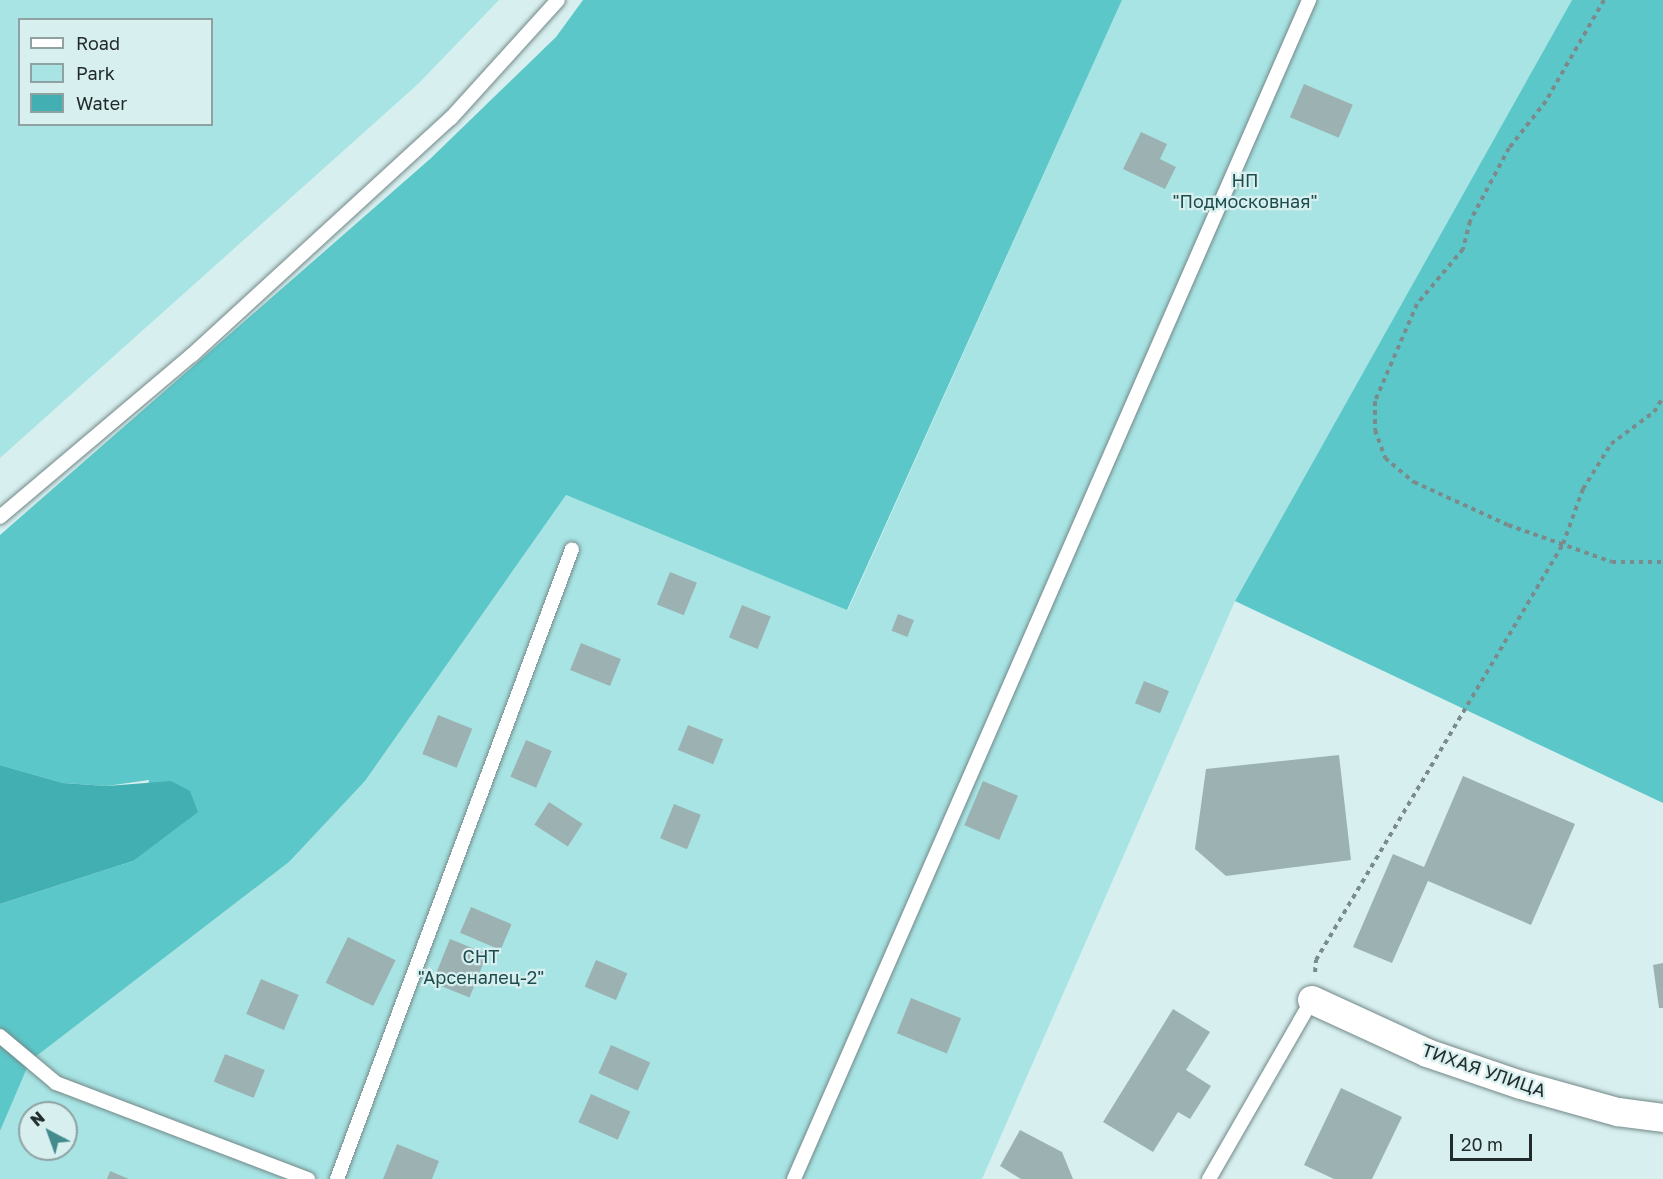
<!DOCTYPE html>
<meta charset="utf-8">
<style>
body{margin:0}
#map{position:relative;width:1663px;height:1179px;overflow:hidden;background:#d8efef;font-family:"Golos Text",sans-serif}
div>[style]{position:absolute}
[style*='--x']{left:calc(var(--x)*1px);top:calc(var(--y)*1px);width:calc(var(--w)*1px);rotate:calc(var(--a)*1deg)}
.green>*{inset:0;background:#a8e4e4}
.forest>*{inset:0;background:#5cc7c9}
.water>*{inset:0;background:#42b0b3}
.building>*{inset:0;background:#9cb2b2;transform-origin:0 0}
.path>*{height:4px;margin-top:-2px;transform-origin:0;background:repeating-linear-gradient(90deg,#7b8b8b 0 4.5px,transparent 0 9px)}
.roads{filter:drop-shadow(0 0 2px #738888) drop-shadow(0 0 2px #738888)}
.lane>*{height:14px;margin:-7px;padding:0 7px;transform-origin:7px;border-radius:7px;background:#fff}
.street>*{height:28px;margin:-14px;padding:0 14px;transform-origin:14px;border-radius:14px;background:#fff}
span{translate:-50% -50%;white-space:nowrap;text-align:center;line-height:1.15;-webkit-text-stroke:4.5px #d8efef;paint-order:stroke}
.park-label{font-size:18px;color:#1d4c4d}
.street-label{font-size:18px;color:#222b2b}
.legend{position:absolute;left:18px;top:18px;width:195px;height:108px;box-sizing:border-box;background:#d8efef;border:2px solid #8fa1a1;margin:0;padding:8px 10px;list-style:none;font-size:18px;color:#222b2b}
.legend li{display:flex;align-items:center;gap:12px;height:30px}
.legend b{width:30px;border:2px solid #8fa1a1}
.north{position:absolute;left:18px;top:1101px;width:60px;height:60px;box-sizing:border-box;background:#d8efef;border:2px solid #8fa1a1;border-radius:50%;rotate:319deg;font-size:16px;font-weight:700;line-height:24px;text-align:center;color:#222b2b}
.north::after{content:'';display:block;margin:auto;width:21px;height:27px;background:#438b8d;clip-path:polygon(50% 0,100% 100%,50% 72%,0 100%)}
.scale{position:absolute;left:1450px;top:1134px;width:82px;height:27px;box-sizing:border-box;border:3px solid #222b2b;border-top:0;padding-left:8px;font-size:18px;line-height:21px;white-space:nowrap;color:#222b2b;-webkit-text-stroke:4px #d8efef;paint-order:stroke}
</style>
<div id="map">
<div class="green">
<div style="clip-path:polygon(evenodd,0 0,499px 0,418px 84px,0 458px,0 0,20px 20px,212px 20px,212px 124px,20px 124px,20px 20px)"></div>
<div style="clip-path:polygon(evenodd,1122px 0,1572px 0,1235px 601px,982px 1179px,0 1179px,0 1131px,30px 1061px,289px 862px,365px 781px,566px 495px,848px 610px,1122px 0,30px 1113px,66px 1113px,66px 1149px,30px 1149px,30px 1113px)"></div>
</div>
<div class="forest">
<div style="clip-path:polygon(583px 0,1122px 0,847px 610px,566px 495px,365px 781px,289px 862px,30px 1061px,0 1131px,0 904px,133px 861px,149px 780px,107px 786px,63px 783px,0 765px,0 535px,430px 159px,556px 37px)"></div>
<div style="clip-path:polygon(1572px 0,1663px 0,1663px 803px,1235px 601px)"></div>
</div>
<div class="water">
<div style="clip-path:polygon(0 765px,63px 783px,107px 786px,171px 781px,190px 791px,198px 812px,133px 861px,0 904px)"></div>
</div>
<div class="building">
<div style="left:1304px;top:84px;width:53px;height:36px;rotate:23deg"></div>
<div style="clip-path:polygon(1141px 132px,1167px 144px,1160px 159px,1176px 167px,1165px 189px,1123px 169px)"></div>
<div style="left:670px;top:572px;width:29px;height:35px;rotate:22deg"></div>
<div style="left:742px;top:605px;width:31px;height:35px;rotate:22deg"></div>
<div style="left:898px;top:614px;width:17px;height:18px;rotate:21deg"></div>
<div style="left:581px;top:643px;width:43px;height:29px;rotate:22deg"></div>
<div style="left:1144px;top:681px;width:27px;height:24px;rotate:22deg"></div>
<div style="left:438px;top:715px;width:37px;height:42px;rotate:22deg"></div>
<div style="left:688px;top:725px;width:38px;height:27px;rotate:22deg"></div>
<div style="left:526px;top:740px;width:28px;height:40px;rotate:23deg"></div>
<div style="clip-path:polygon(1339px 755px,1351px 860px,1226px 876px,1195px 849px,1206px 769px)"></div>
<div style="clip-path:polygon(1463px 776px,1575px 824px,1531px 925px,1428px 881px,1392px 963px,1353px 947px,1393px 854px,1424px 867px)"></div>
<div style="left:983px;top:781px;width:38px;height:48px;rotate:23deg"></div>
<div style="left:549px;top:802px;width:40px;height:27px;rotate:33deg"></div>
<div style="left:674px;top:804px;width:29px;height:37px;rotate:22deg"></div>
<div style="left:471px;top:907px;width:44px;height:28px;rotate:23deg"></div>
<div style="left:348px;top:937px;width:53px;height:51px;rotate:26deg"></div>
<div style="left:450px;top:939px;width:40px;height:47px;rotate:22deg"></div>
<div style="left:596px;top:960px;width:34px;height:29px;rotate:23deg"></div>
<div style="clip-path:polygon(1663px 963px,1663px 1008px,1659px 1008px,1653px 965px)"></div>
<div style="left:261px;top:979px;width:41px;height:38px;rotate:23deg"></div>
<div style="left:911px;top:998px;width:54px;height:38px;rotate:22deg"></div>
<div style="clip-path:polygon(1173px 1009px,1210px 1032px,1186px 1070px,1211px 1086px,1190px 1119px,1178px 1112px,1153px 1152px,1103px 1122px)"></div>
<div style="left:611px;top:1045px;width:43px;height:31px;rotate:24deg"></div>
<div style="left:225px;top:1054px;width:43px;height:30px;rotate:22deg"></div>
<div style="clip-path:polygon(1341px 1088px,1402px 1117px,1372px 1179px,1334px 1179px,1304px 1165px)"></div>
<div style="left:591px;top:1094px;width:43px;height:31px;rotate:24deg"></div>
<div style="clip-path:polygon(1020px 1130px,1062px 1152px,1073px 1179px,1021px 1179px,1000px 1166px)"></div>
<div style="clip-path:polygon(397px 1144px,439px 1161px,432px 1179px,383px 1179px)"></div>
<div style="clip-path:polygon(110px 1171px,129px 1179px,107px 1179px)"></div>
</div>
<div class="path">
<div style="--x:1604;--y:0;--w:116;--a:119.9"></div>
<div style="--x:1546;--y:101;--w:60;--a:128.2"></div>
<div style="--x:1509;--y:148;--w:83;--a:118.1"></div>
<div style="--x:1470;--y:221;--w:29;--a:104"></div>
<div style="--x:1463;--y:249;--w:72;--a:129.9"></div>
<div style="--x:1417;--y:304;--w:106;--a:113.4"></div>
<div style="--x:1375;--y:401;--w:29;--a:90"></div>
<div style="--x:1375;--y:430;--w:30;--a:70"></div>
<div style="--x:1385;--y:458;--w:38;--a:40"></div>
<div style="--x:1414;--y:482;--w:103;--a:24.6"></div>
<div style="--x:1508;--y:525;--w:110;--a:19.6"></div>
<div style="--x:1612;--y:562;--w:51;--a:0"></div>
<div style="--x:1315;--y:972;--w:12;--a:-85"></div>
<div style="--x:1316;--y:960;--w:484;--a:-59.3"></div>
<div style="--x:1563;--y:544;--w:59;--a:-70"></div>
<div style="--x:1583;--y:489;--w:53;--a:-58.1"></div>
<div style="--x:1611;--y:444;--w:54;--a:-36.7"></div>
<div style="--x:1654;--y:412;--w:17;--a:-59"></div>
</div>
<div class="roads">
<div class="lane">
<div style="--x:0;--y:517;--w:251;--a:-40.2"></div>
<div style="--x:192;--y:355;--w:351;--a:-42.5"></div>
<div style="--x:451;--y:118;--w:159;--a:-47.8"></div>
<div style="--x:0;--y:1036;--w:73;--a:40"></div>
<div style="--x:56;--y:1083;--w:270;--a:20.9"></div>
<div style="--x:337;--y:1179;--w:672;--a:-69.54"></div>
<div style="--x:794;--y:1179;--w:1287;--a:-66.4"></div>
<div style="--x:1209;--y:1179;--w:207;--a:-60.1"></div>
</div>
<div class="street">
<div style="--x:1312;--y:1000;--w:127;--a:24.7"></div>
<div style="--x:1427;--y:1053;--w:99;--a:18.8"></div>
<div style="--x:1521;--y:1085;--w:101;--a:15.6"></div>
<div style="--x:1618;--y:1112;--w:45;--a:7.6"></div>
</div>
</div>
<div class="park-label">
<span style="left:1245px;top:191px">НП<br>"Подмосковная"</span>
<span style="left:481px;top:967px">СНТ<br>"Арсеналец-2"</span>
</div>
<div class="street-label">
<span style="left:1484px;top:1070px;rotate:19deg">ТИХАЯ УЛИЦА</span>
</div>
<ul class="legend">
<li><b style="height:8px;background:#fff"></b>Road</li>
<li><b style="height:16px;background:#a8e4e4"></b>Park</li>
<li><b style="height:16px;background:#42b0b3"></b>Water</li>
</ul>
<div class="north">N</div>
<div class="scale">20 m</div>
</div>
